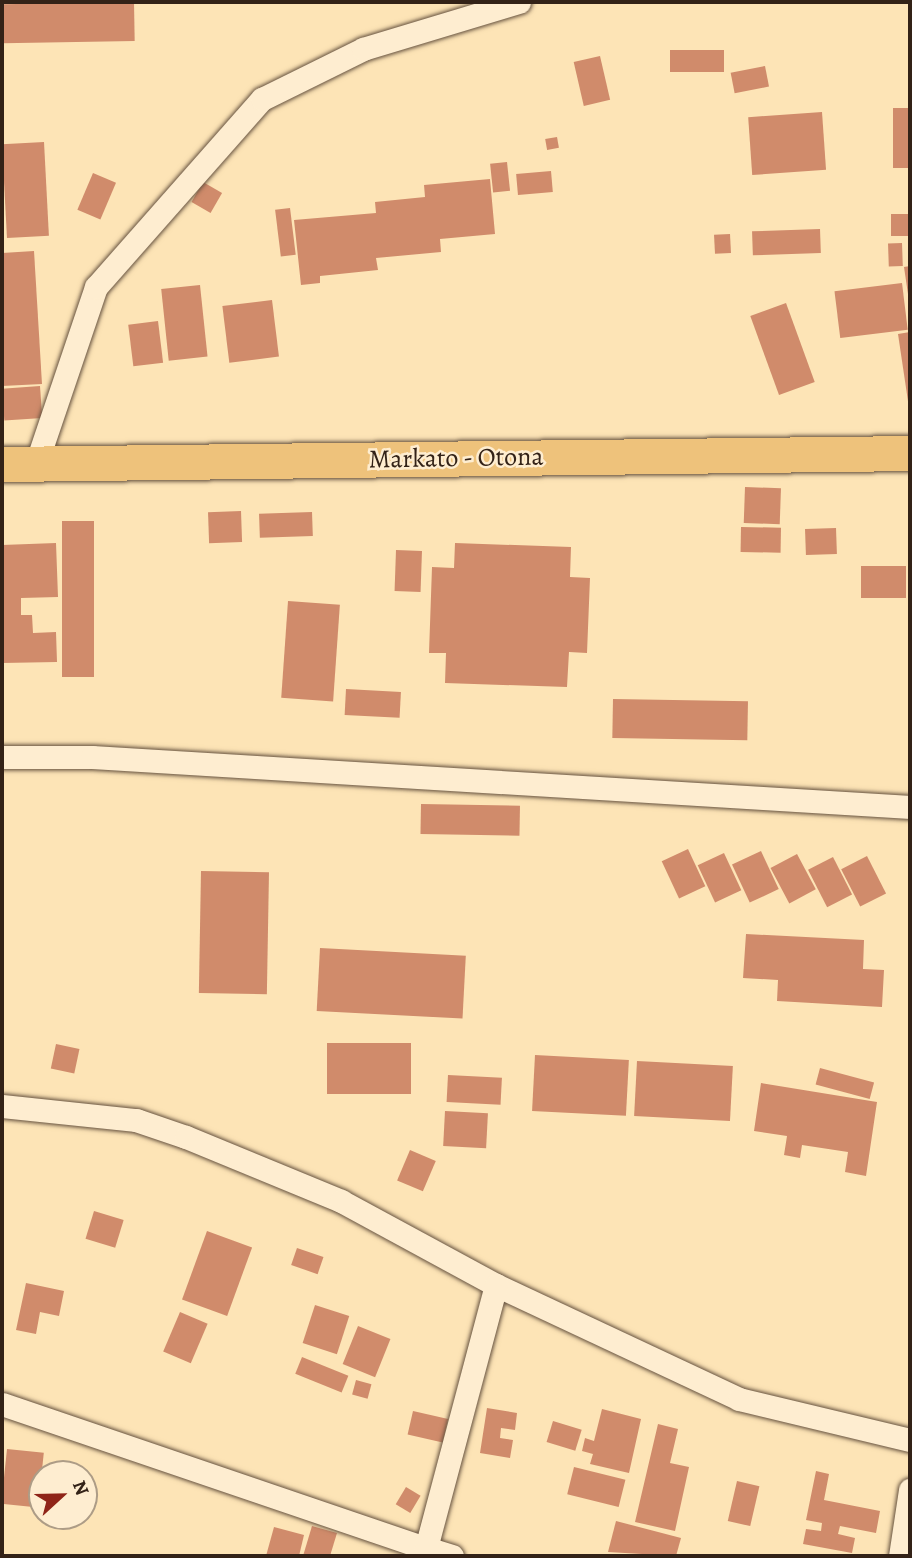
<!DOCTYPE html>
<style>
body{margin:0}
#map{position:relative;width:912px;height:1558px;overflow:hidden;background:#fde4b6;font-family:Alegreya,serif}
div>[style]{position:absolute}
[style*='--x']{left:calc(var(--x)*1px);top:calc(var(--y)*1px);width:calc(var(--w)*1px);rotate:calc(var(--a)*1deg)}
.building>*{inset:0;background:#d08b6b;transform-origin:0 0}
.roads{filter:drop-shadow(0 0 2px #66523f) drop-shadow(0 0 2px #66523f)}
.minor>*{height:23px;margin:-11.5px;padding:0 11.5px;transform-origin:11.5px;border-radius:11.5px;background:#feedd0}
.primary>*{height:35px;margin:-17.5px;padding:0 17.5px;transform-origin:17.5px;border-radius:17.5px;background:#eec27b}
span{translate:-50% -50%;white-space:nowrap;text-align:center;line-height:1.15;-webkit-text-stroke:5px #feedd0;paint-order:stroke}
.street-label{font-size:26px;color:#332217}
.frame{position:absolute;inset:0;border:4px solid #332217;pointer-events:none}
.north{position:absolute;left:28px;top:1460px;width:70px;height:70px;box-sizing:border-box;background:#feedd0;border:2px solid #ad9c86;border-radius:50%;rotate:68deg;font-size:19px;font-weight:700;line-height:28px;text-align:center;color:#332217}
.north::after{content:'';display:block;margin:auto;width:24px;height:32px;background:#8f2418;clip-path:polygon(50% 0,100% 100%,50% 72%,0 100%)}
</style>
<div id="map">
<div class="building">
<div style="left:134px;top:2px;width:39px;height:132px;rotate:89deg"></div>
<div style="left:670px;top:50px;width:54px;height:22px"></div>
<div style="left:600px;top:56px;width:45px;height:27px;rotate:77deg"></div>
<div style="left:765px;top:66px;width:21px;height:35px;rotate:79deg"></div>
<div style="left:910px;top:108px;width:60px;height:17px;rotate:90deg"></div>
<div style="left:822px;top:112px;width:58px;height:74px;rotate:86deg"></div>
<div style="left:557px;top:137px;width:11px;height:12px;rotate:80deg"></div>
<div style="left:44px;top:142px;width:94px;height:42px;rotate:87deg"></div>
<div style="left:507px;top:162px;width:29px;height:17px;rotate:84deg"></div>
<div style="left:551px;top:171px;width:21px;height:35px;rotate:85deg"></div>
<div style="left:93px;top:173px;width:25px;height:40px;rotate:23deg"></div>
<div style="clip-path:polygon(490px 179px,495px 234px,440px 239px,441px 252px,376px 258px,378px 270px,320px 276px,320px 283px,301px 285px,294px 220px,376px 213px,375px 202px,425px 197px,424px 185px)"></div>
<div style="left:203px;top:182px;width:22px;height:23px;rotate:30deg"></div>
<div style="left:290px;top:208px;width:47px;height:15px;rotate:83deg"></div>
<div style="left:910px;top:214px;width:22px;height:19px;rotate:90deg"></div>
<div style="left:820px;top:229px;width:24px;height:68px;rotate:88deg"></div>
<div style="left:730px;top:234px;width:19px;height:16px;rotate:87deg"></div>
<div style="left:902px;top:243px;width:23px;height:14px;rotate:88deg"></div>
<div style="clip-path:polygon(34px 251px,42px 384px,2px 386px,2px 253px)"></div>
<div style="clip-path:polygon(910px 266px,910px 301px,909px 301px,904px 267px)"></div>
<div style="left:902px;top:283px;width:47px;height:68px;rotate:83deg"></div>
<div style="left:200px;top:285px;width:72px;height:39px;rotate:84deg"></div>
<div style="left:272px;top:300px;width:57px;height:50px;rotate:83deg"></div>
<div style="left:786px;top:303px;width:84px;height:38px;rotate:70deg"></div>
<div style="left:158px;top:321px;width:42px;height:30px;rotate:83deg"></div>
<div style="clip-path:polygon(910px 332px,910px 408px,909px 408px,898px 334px)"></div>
<div style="left:40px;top:386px;width:32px;height:38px;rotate:86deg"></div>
<div style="left:745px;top:487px;width:36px;height:36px;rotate:2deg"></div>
<div style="left:241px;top:511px;width:31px;height:33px;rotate:88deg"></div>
<div style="left:312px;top:512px;width:24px;height:53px;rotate:88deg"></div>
<div style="left:94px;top:521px;width:156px;height:32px;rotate:90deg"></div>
<div style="left:741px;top:527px;width:40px;height:25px;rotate:1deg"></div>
<div style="left:836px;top:528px;width:26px;height:31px;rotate:88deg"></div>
<div style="clip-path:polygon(56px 543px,58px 597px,21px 598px,21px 615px,32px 615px,33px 633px,56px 632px,57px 662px,2px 663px,2px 545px)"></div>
<div style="clip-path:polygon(455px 543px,571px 547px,570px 577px,590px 578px,587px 653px,569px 652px,567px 687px,445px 683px,446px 653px,429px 653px,432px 567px,454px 568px)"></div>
<div style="left:396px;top:550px;width:26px;height:41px;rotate:2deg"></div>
<div style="left:861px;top:566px;width:45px;height:32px"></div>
<div style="left:288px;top:601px;width:52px;height:97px;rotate:4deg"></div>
<div style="left:346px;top:689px;width:55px;height:26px;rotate:3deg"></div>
<div style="left:613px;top:699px;width:135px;height:39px;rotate:1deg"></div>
<div style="left:421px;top:804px;width:99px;height:30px;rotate:1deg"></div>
<div style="left:688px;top:849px;width:41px;height:29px;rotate:65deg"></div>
<div style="left:761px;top:851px;width:42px;height:32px;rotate:65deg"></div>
<div style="left:724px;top:853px;width:41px;height:29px;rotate:65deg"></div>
<div style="left:797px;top:854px;width:40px;height:30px;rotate:62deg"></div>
<div style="left:867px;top:856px;width:42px;height:29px;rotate:63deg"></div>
<div style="left:833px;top:857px;width:42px;height:28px;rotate:63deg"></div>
<div style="left:201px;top:871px;width:68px;height:122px;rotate:1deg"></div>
<div style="clip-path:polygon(746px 934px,864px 940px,863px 969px,884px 970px,882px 1007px,777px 1001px,778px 980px,743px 978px)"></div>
<div style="left:320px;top:948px;width:146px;height:63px;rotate:3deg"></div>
<div style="left:327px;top:1043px;width:84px;height:51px"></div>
<div style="left:56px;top:1044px;width:24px;height:25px;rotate:12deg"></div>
<div style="left:535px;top:1055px;width:94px;height:56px;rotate:3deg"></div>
<div style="left:637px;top:1061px;width:96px;height:55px;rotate:3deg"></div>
<div style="left:820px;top:1068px;width:56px;height:17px;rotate:15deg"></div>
<div style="left:448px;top:1075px;width:54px;height:27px;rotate:3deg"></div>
<div style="clip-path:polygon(761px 1083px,877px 1102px,866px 1176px,845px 1172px,848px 1152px,802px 1145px,800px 1158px,784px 1155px,787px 1136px,754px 1131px)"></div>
<div style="left:445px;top:1111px;width:43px;height:35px;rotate:3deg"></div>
<div style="left:410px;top:1150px;width:28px;height:33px;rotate:23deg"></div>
<div style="left:94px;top:1211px;width:31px;height:29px;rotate:17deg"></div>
<div style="left:207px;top:1231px;width:48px;height:73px;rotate:20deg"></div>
<div style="left:297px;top:1248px;width:28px;height:18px;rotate:19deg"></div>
<div style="clip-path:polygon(26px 1283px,64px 1291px,59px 1316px,40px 1312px,36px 1334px,16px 1330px)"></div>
<div style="left:315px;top:1305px;width:36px;height:40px;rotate:18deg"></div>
<div style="left:180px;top:1312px;width:30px;height:43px;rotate:23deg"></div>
<div style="left:358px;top:1326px;width:35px;height:41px;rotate:22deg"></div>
<div style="left:302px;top:1357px;width:50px;height:18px;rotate:22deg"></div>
<div style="left:356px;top:1380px;width:16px;height:15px;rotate:15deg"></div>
<div style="clip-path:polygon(487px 1408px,517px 1413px,515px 1430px,501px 1428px,500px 1438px,513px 1440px,510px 1458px,480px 1453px)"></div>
<div style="clip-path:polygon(602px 1409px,641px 1419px,629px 1473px,590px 1464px,593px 1454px,582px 1451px,585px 1438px,594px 1441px)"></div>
<div style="left:413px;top:1411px;width:36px;height:24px;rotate:13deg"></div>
<div style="left:553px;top:1421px;width:30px;height:22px;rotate:17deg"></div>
<div style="clip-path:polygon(658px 1424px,678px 1429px,670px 1463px,689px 1467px,675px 1531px,635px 1522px)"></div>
<div style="left:7px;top:1449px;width:37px;height:55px;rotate:6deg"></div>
<div style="left:574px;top:1467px;width:53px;height:28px;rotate:14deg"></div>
<div style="clip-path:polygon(816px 1471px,829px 1474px,824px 1500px,880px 1511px,876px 1533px,840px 1526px,838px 1534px,855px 1538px,852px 1553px,803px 1544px,806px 1529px,821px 1531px,822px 1523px,806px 1520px)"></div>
<div style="left:737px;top:1481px;width:23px;height:41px;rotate:13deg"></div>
<div style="left:406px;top:1487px;width:17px;height:20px;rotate:31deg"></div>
<div style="clip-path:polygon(616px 1521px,681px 1538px,676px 1556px,608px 1552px)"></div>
<div style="clip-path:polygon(312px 1526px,337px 1533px,330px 1556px,303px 1556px)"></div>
<div style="clip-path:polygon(274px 1527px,304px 1535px,299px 1556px,266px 1556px)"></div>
</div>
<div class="roads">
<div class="minor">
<div style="--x:36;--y:464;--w:187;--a:-71.3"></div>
<div style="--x:96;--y:287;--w:251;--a:-48.6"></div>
<div style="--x:262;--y:99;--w:113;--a:-26.3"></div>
<div style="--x:363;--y:49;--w:163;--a:-16.8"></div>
<div style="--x:2;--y:757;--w:90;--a:0"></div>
<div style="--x:92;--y:757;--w:820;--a:3.5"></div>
<div style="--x:2;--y:1106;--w:135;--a:6"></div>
<div style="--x:136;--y:1120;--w:53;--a:18.8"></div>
<div style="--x:186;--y:1137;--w:168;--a:22.4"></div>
<div style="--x:341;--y:1201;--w:176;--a:28.5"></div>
<div style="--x:496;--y:1285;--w:268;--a:25.1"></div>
<div style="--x:739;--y:1399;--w:176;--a:13.5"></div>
<div style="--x:2;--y:1404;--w:448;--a:18.8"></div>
<div style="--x:452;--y:1556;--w:27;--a:-163"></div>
<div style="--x:426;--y:1548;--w:272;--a:-75.1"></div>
<div style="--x:900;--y:1556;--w:67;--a:-81.4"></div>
</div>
<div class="primary">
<div style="--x:2;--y:464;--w:908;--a:-0.69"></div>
</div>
</div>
<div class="street-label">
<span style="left:456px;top:458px;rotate:-1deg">Markato - Otona</span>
</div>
<div class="frame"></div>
<div class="north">N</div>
</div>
